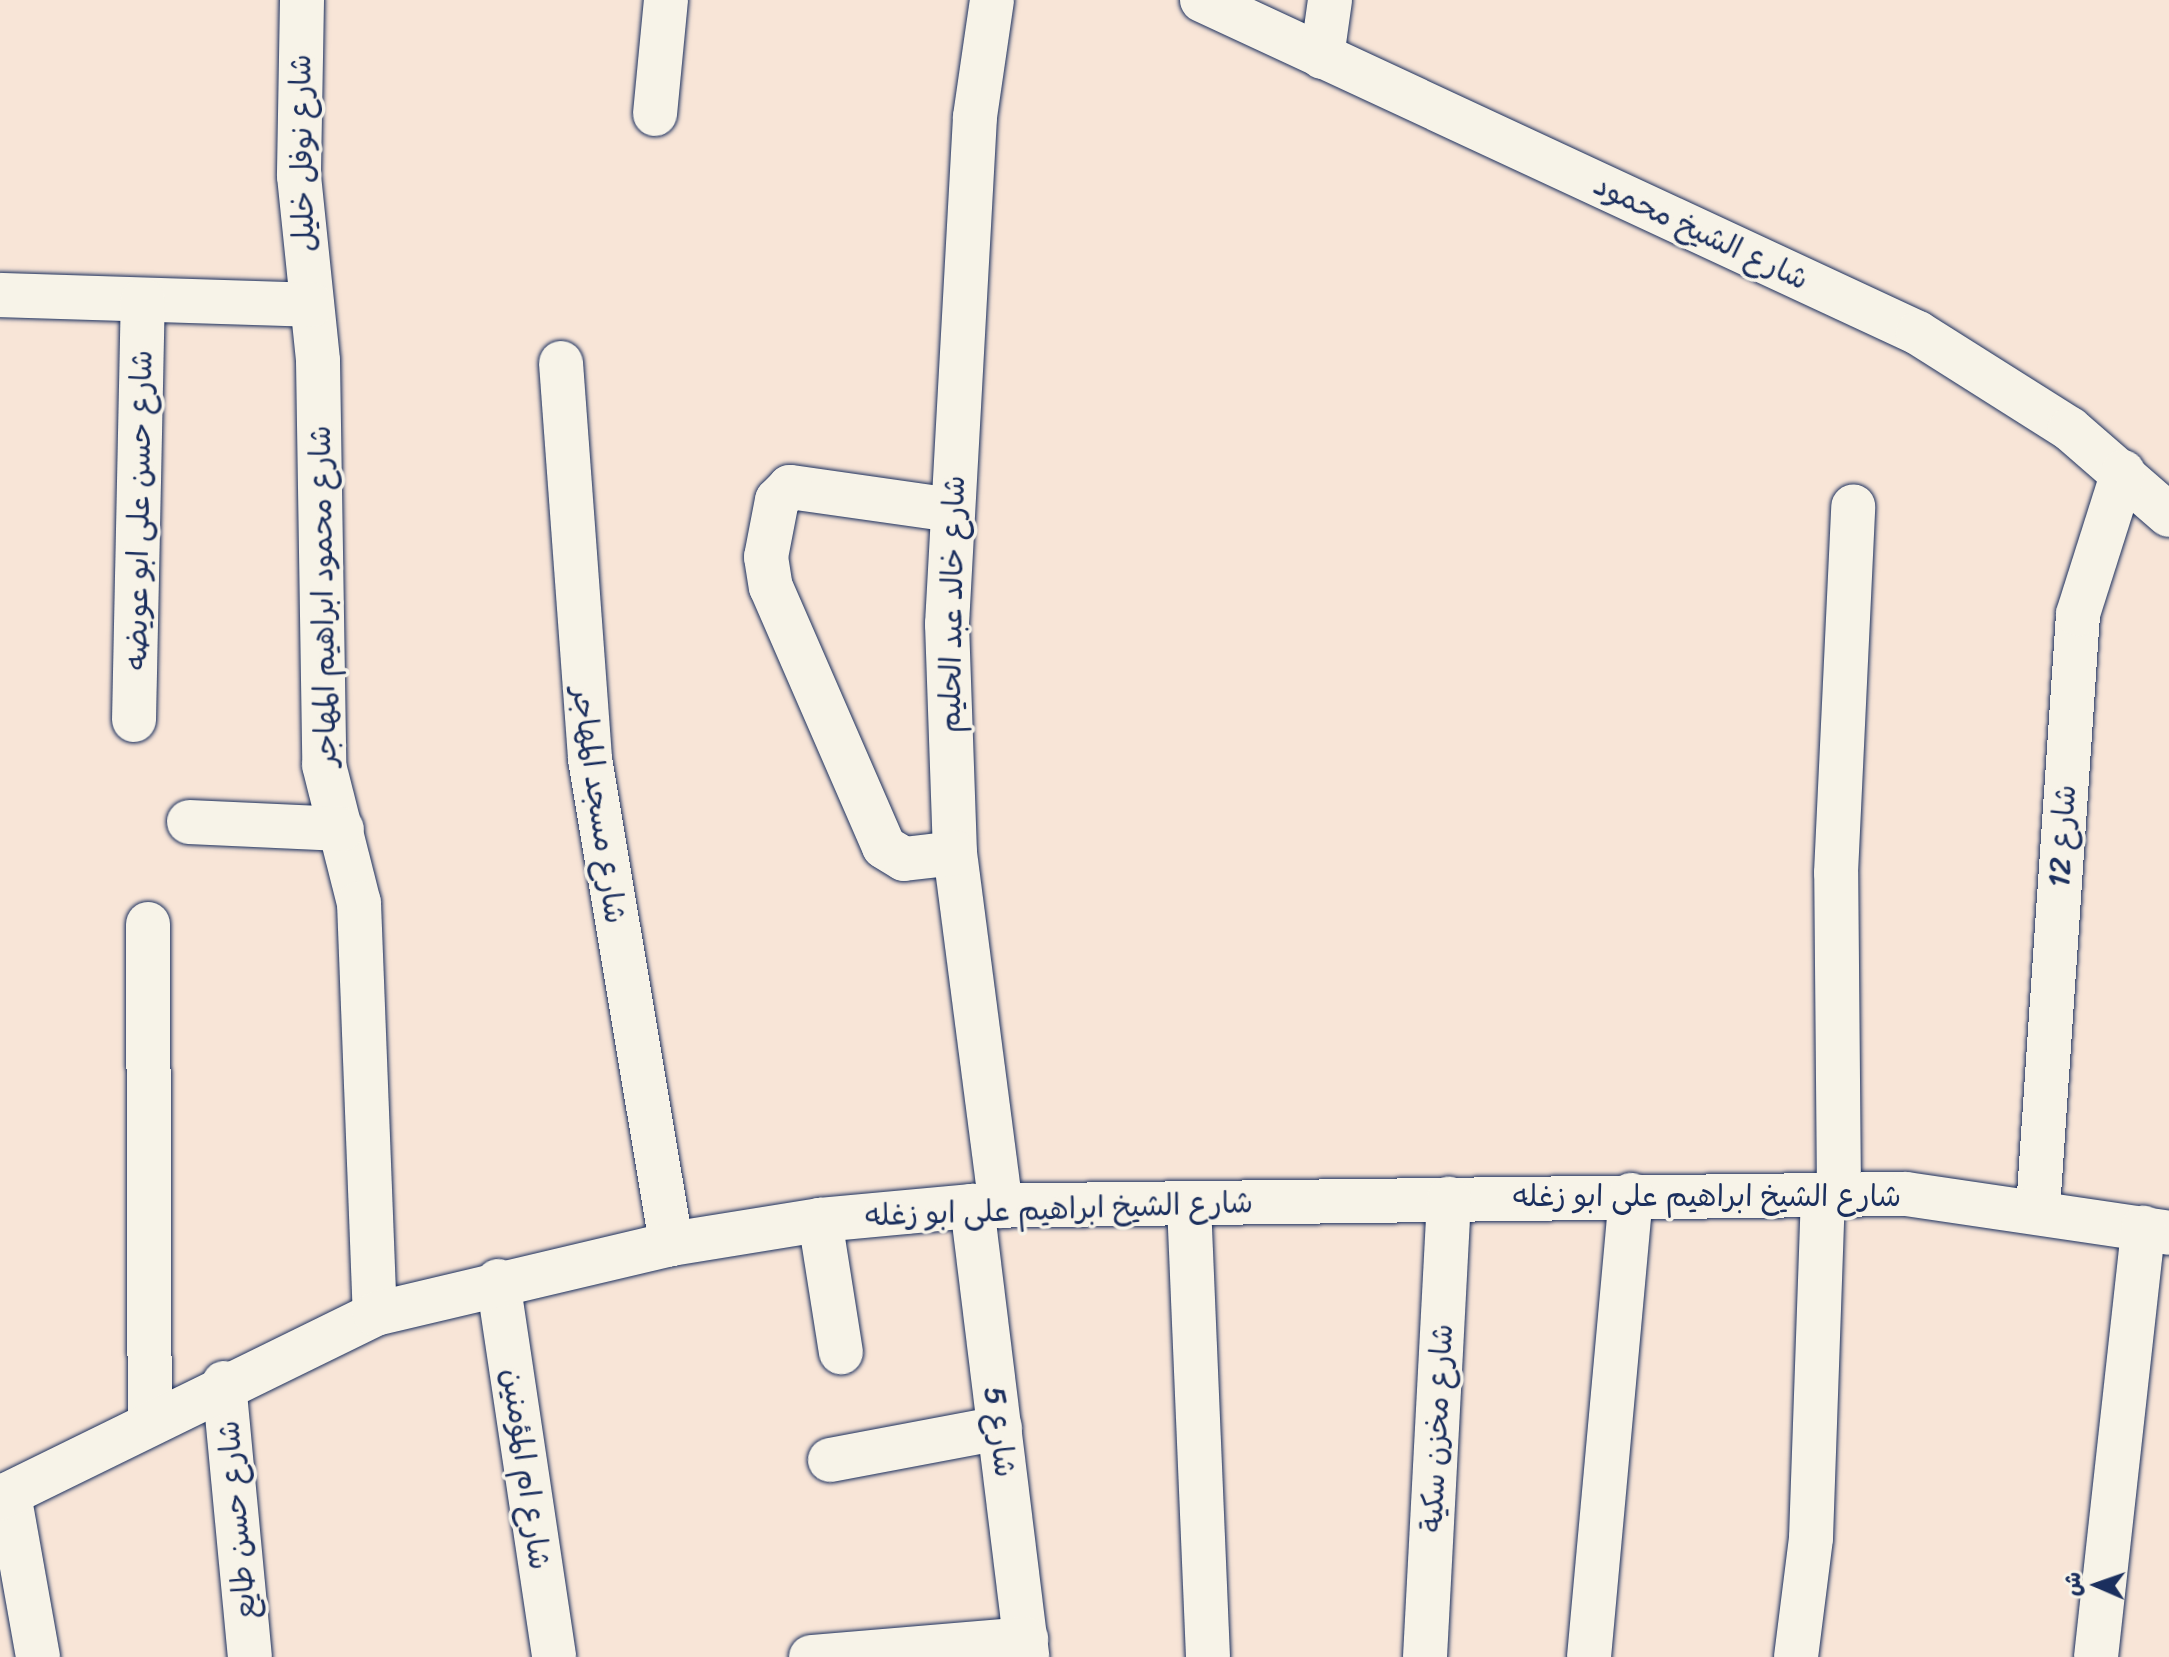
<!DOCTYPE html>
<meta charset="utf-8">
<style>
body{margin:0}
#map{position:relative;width:2169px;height:1657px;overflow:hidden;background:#f8e5d7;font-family:Sriracha,"Playpen Sans Arabic",sans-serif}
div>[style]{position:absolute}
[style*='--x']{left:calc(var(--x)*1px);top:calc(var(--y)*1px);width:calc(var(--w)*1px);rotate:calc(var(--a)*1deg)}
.roads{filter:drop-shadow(0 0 2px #1b2f5e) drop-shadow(0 0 2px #1b2f5e)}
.minor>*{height:44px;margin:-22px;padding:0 22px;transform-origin:22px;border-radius:22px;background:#f7f3e8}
span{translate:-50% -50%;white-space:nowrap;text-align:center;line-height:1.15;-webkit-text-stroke:7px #f7f3e8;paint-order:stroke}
.street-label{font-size:30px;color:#1b2f5e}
.north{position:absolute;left:2057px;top:1545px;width:80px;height:80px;-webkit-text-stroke:6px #f7f3e8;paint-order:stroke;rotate:272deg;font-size:22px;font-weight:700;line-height:32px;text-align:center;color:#1b2f5e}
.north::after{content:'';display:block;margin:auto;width:28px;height:36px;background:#1b2f5e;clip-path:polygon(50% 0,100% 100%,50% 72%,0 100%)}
</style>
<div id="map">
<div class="roads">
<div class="minor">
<div style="--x:302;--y:0;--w:176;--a:91"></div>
<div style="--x:299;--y:176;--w:186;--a:84.1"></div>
<div style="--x:318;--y:361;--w:404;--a:89.1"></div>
<div style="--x:324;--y:765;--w:142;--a:75.8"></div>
<div style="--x:359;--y:903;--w:411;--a:87.8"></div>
<div style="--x:992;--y:0;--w:118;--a:98.3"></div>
<div style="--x:975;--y:117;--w:508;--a:93.16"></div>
<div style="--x:947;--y:624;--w:229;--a:88"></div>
<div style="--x:955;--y:853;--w:356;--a:82.6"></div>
<div style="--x:1202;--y:0;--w:790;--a:24.94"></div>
<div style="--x:1918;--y:333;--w:180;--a:32.3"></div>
<div style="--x:2070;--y:429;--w:131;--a:41"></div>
<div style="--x:1322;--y:57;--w:58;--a:-82"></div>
<div style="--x:655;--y:114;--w:115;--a:-84.5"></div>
<div style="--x:0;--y:295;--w:312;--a:1.8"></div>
<div style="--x:561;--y:363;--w:397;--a:85.8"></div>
<div style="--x:590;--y:759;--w:492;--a:80.5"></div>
<div style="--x:952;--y:510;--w:164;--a:-171.9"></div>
<div style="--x:790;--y:487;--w:18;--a:135"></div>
<div style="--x:777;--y:500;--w:58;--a:100.9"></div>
<div style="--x:766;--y:557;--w:30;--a:81"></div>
<div style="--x:771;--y:587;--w:283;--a:66.5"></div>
<div style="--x:884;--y:847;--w:23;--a:31"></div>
<div style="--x:904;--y:859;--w:51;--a:-6.7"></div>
<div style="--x:134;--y:720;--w:420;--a:-88.8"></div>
<div style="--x:189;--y:822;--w:153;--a:2.6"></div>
<div style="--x:148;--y:924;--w:498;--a:89.8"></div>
<div style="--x:1839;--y:1194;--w:321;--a:-90.5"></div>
<div style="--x:1836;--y:873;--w:367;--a:-87.3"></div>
<div style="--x:1189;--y:1204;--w:453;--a:87.6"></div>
<div style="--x:972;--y:1206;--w:454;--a:83"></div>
<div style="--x:2038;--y:1209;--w:596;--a:-86.15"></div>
<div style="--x:2078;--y:614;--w:149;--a:-72.4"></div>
<div style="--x:820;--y:1220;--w:134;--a:81"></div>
<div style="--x:498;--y:1281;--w:380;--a:81.5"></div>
<div style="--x:224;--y:1383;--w:275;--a:84.6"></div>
<div style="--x:830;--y:1460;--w:173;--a:-10.7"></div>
<div style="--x:9;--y:1494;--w:166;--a:79.9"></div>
<div style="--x:0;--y:1498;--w:418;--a:-26.1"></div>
<div style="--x:375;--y:1314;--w:304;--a:-13.3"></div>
<div style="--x:671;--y:1244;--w:151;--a:-9.2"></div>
<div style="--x:820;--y:1220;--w:153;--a:-5.3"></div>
<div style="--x:972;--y:1206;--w:934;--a:-0.74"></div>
<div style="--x:1906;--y:1194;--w:266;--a:8.4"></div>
<div style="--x:811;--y:1657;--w:216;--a:-4.8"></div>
<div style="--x:1425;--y:1657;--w:459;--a:-87"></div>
<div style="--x:1589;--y:1657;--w:464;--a:-84.8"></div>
<div style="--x:1796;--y:1657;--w:120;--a:-82.8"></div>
<div style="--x:1811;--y:1538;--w:344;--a:-88"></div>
<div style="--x:2096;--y:1657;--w:432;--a:-83.7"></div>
</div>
</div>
<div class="street-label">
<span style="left:302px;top:153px;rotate:-91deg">شارع نوفل خليل</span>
<span style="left:1701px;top:232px;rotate:25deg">شارع الشيخ محمود</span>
<span style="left:139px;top:510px;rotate:-89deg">شارع حسن على ابو عويضه</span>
<span style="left:323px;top:596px;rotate:-91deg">شارع محمود ابراهيم المهاجر</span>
<span style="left:952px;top:604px;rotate:-89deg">شارع خالد عبد الحليم</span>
<span style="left:599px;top:805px;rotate:82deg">شارع مسجد المهاجر</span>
<span style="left:2062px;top:836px;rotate:-86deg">شارع 12</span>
<span style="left:1707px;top:1196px">شارع الشيخ ابراهيم على ابو زغله</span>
<span style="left:1059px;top:1209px;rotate:-2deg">شارع الشيخ ابراهيم على ابو زغله</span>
<span style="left:1437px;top:1428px;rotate:-87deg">شارع مخزن سكية</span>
<span style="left:1000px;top:1432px;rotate:83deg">شارع 5</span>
<span style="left:526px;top:1469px;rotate:82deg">شارع ام المؤمنين</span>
<span style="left:237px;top:1520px;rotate:-95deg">شارع حسن طايع</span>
</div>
<div class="north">ش</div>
</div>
